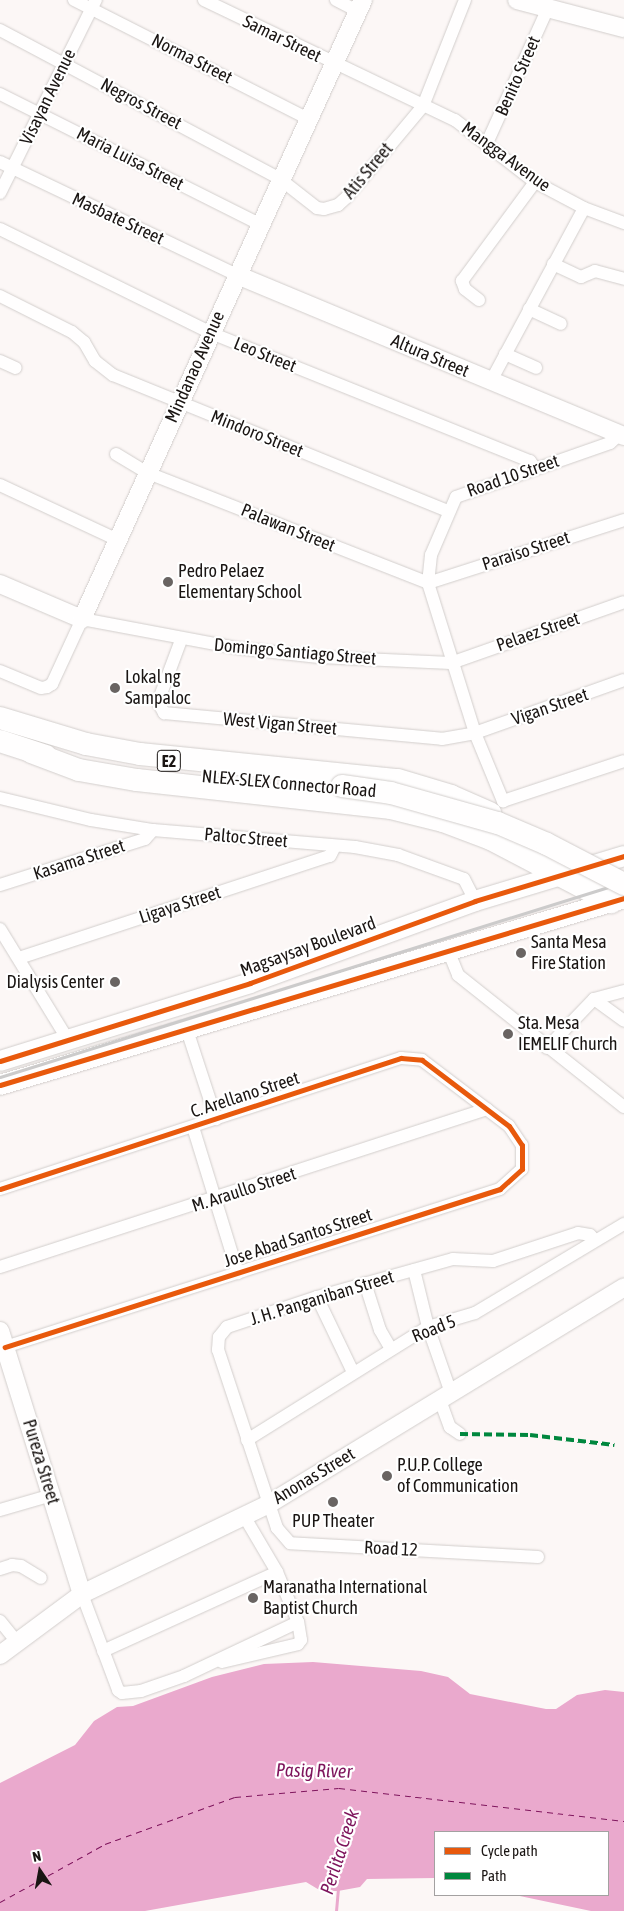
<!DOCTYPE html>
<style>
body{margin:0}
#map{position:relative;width:624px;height:1911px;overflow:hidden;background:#fcf7f6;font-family:"Asap Condensed",sans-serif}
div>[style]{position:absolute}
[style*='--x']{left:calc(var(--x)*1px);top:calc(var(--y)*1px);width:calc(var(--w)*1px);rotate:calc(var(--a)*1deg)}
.water>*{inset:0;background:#eaa9cd}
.stream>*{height:3px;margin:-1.5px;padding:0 1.5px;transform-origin:1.5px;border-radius:1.5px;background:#eaa9cd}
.ferry>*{height:1px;margin-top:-0.5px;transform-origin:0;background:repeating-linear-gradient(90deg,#7e145c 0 6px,transparent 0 11px)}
.roads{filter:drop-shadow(0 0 1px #d2cecc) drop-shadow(0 0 1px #d2cecc)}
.street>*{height:12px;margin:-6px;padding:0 6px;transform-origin:6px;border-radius:6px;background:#fffefe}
.secondary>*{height:18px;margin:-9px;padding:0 9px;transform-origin:9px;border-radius:9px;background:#fffefe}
.primary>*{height:20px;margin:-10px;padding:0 10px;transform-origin:10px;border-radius:10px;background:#fffefe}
.highway>*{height:22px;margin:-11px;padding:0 11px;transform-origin:11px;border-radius:11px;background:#fffefe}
.rail>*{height:3px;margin:-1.5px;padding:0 1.5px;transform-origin:1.5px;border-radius:1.5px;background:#cccbcb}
.bridges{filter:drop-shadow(0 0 1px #d2cecc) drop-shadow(0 0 1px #d2cecc)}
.highway-bridge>*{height:22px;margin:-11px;padding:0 11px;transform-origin:11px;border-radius:11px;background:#fffefe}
.quiet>*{height:4px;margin-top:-2px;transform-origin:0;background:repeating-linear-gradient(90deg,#00873e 0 8px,transparent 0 12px)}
.cycleway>*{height:5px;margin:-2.5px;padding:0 2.5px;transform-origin:2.5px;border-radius:2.5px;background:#e8590c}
.dots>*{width:14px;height:14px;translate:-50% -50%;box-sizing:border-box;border:2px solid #fff;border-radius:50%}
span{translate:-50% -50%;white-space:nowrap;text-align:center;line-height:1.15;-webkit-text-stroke:4.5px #fff;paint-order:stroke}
.shield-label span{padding:1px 4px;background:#fff;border:1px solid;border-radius:4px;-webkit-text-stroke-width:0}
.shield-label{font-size:16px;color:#1a1513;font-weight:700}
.street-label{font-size:18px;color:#1a1513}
.poi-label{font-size:18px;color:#1a1513}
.left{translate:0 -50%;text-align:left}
.right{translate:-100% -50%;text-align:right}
.water-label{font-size:19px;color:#7e145c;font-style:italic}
.legend{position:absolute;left:434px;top:1831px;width:175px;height:65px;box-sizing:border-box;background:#fff;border:1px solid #a3a1a1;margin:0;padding:6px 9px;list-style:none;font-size:15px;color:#1a1513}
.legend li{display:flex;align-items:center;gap:10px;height:25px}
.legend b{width:25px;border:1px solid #a3a1a1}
.north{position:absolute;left:15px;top:1846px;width:50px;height:50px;-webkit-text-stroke:4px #fff;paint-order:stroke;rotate:348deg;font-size:14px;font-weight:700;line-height:20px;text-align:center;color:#1a1513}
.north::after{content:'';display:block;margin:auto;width:18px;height:22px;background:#1a1513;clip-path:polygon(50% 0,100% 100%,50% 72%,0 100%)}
</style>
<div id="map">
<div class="water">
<div style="clip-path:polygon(313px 1662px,421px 1671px,448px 1677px,470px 1694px,546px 1709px,556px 1709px,577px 1695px,605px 1690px,624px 1692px,624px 1911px,591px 1911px,515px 1895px,608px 1895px,608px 1832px,435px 1832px,435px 1878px,367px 1879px,360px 1887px,338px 1891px,321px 1891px,306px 1882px,145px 1911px,0 1911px,0 1783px,75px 1745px,94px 1721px,117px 1707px,133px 1706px,212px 1677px,264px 1664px)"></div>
</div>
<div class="stream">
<div style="--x:336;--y:1911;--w:22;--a:-85"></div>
</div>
<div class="ferry">
<div style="--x:0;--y:1902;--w:120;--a:-28.9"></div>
<div style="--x:105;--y:1844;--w:138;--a:-19.9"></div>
<div style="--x:235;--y:1797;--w:104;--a:-4.9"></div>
<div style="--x:339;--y:1788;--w:287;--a:6.6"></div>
</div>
<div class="roads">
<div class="street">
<div style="--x:74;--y:0;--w:263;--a:26.9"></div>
<div style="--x:204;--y:0;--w:278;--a:25.6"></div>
<div style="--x:455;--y:120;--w:101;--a:37.8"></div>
<div style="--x:535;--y:182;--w:55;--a:28"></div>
<div style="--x:584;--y:208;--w:43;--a:20.6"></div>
<div style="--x:336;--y:0;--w:25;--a:27"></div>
<div style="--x:0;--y:30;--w:317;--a:28"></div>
<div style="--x:280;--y:179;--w:47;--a:38.1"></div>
<div style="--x:317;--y:208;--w:7;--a:8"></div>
<div style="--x:324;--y:209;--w:15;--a:-16"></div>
<div style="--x:338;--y:205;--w:12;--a:-42"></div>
<div style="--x:347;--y:197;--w:119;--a:-50.1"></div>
<div style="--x:423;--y:106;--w:114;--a:-68.4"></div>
<div style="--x:0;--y:94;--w:291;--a:26.6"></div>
<div style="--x:487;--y:143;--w:148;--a:-65.7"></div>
<div style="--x:0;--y:162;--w:263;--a:25.5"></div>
<div style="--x:0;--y:193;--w:216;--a:-63.6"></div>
<div style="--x:0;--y:229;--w:235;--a:26.2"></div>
<div style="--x:211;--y:333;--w:344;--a:21.9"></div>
<div style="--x:530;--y:461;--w:9;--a:54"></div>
<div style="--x:553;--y:264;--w:31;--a:25"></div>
<div style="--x:581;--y:277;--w:15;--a:-23"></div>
<div style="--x:595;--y:271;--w:30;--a:15"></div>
<div style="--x:0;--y:296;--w:80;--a:26.6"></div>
<div style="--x:72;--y:332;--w:16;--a:40"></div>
<div style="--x:84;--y:342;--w:22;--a:60"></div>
<div style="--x:95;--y:361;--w:23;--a:38"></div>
<div style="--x:113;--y:375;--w:362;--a:22.1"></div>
<div style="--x:479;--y:300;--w:18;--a:-142"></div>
<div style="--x:465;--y:289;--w:9;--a:-111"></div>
<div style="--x:462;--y:281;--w:123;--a:-53.6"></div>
<div style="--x:529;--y:309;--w:35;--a:25"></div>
<div style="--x:505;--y:354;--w:34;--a:24"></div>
<div style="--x:0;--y:361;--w:17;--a:24"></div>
<div style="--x:491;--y:381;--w:196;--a:-61.7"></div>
<div style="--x:620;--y:434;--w:13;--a:138"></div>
<div style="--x:610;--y:443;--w:163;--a:160.7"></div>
<div style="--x:456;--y:497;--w:63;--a:113.3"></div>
<div style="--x:431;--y:555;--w:28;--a:96"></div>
<div style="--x:428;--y:583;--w:157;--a:72.6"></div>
<div style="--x:475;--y:733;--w:74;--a:67.6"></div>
<div style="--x:503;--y:801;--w:127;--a:-18.3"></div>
<div style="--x:116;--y:454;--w:37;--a:31"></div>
<div style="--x:148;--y:473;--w:301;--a:21.4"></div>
<div style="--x:0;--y:485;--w:130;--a:25"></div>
<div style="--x:428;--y:583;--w:206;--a:-17.8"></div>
<div style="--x:181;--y:640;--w:66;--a:110.4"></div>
<div style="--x:158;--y:702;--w:13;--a:61"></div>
<div style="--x:164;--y:713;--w:279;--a:5.3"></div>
<div style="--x:442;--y:739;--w:34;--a:-10"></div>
<div style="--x:475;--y:733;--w:158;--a:-19.6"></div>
<div style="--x:0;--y:671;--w:44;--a:22.5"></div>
<div style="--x:41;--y:688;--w:6;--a:-9"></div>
<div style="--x:47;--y:687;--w:6;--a:-31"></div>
<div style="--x:52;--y:684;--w:72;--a:-65.2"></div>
<div style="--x:82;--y:619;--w:158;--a:10.6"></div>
<div style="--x:237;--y:648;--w:82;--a:6.3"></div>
<div style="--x:319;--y:657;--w:132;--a:2.6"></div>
<div style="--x:451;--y:663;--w:183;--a:-19.4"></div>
<div style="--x:0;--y:798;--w:94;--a:13.6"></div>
<div style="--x:91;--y:820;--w:63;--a:9.2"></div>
<div style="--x:153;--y:830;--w:203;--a:4.8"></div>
<div style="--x:355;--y:847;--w:44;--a:10.5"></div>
<div style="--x:398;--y:855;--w:70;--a:20"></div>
<div style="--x:464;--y:879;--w:25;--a:63"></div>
<div style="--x:0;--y:885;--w:152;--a:-17.6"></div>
<div style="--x:145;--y:839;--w:12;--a:-48"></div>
<div style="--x:0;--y:929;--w:130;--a:58.5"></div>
<div style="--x:448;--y:950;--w:27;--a:68"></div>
<div style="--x:458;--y:975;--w:212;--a:38.5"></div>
<div style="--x:19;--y:958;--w:327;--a:-18.2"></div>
<div style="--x:330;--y:856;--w:11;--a:-63"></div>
<div style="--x:594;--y:999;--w:37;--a:36"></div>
<div style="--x:186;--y:1027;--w:97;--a:71.9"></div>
<div style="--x:547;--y:1048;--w:68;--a:-46.2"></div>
<div style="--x:594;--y:999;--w:31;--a:-15"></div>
<div style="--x:193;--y:1127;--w:153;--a:72.9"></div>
<div style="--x:0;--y:1189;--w:422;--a:-18.1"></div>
<div style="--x:401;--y:1058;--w:21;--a:5"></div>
<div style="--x:422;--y:1060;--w:109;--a:37.2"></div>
<div style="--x:509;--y:1126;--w:23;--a:56"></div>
<div style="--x:522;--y:1145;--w:24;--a:90"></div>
<div style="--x:522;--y:1169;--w:30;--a:138"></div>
<div style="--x:500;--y:1189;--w:520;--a:162.3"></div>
<div style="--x:0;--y:1267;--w:512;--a:-17.97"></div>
<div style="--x:414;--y:1270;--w:59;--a:76.2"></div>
<div style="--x:428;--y:1327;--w:70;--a:70.8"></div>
<div style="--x:365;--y:1283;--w:49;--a:72.3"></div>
<div style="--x:380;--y:1330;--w:22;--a:60"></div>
<div style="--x:317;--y:1297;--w:83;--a:64.4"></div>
<div style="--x:440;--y:1400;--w:29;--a:70"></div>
<div style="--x:450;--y:1427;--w:12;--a:35"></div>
<div style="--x:247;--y:1440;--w:213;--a:-32"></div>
<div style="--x:428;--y:1327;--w:49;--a:-16.6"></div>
<div style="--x:475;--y:1313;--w:174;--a:-30.9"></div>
<div style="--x:0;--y:1510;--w:54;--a:-16.1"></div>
<div style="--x:538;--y:1557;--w:248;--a:-176.8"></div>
<div style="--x:290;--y:1543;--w:20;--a:-131"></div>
<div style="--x:277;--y:1528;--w:188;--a:-108.3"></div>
<div style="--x:218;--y:1350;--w:13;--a:-86"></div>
<div style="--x:219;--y:1337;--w:13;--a:-51"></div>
<div style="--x:227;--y:1327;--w:95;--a:-18.4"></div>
<div style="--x:317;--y:1297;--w:141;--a:-15.6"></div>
<div style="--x:453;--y:1259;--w:40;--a:2.9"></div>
<div style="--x:493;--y:1261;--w:89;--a:-18.2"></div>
<div style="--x:578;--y:1233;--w:12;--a:9"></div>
<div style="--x:590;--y:1235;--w:7;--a:45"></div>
<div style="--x:0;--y:1569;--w:13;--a:-18"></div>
<div style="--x:12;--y:1565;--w:9;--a:6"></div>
<div style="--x:21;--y:1566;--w:23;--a:31"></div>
<div style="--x:82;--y:1594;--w:103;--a:69.4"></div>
<div style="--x:118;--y:1690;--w:5;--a:37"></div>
<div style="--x:122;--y:1693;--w:19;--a:-6"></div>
<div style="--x:141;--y:1691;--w:46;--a:-19.2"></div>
<div style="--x:184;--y:1676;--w:126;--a:-25.3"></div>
<div style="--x:0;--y:1621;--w:27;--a:51"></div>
<div style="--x:103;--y:1651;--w:191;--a:-24.4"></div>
<div style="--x:222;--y:1662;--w:78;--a:-13.3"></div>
<div style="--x:298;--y:1644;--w:5;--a:-53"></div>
<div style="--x:301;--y:1640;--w:18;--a:-99"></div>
<div style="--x:298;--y:1622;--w:54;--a:-112.8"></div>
<div style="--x:277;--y:1572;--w:65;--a:-120.5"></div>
</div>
<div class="secondary">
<div style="--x:517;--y:0;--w:111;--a:14.7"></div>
<div style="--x:237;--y:275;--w:419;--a:22.6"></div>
<div style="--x:0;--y:584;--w:89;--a:23.1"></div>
<div style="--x:82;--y:619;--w:680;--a:-65.58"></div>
<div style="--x:0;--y:1331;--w:275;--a:72.7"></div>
<div style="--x:0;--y:1655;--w:102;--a:-36.6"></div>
<div style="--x:82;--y:1594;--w:208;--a:-25.7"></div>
<div style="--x:269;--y:1504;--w:416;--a:-31.4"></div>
</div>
<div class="primary">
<div style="--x:0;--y:1061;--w:262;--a:-17.3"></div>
<div style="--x:250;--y:983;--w:239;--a:-20"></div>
<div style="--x:475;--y:901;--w:156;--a:-16.8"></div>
<div style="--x:0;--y:1085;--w:651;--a:-16.68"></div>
</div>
<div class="highway">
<div style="--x:0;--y:718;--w:90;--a:16.8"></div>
<div style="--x:86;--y:744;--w:55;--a:10.5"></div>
<div style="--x:140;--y:754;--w:259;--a:5.8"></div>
<div style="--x:398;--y:780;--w:55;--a:16.8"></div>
<div style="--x:451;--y:796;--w:43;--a:23.6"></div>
<div style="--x:0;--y:741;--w:48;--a:18.1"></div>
<div style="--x:31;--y:752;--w:51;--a:20.6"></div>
<div style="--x:79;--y:770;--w:59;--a:9.8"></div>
<div style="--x:137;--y:780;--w:256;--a:6.3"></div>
<div style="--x:391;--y:808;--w:54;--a:14"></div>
<div style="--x:443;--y:821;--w:51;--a:20.6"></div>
<div style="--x:491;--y:839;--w:136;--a:27.7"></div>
</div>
</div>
<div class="rail">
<div style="--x:0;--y:1077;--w:654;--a:-17.35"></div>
</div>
<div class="bridges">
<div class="highway-bridge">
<div style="--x:342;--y:786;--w:49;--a:8.1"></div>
<div style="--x:391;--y:793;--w:111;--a:15.7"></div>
<div style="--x:498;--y:823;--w:53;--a:23.2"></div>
<div style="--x:547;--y:844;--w:87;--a:27.5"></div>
</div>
</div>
<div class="quiet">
<div style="--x:460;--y:1434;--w:70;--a:0.8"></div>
<div style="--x:530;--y:1435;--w:85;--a:6.8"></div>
</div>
<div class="cycleway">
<div style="--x:0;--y:1061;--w:262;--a:-17.3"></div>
<div style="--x:250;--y:983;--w:239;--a:-20"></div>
<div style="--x:475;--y:901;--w:156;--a:-16.8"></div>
<div style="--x:0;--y:1085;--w:651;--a:-16.68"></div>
<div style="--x:0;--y:1189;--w:422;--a:-18.1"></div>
<div style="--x:401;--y:1058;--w:21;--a:5"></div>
<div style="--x:422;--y:1060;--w:109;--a:37.2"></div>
<div style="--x:509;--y:1126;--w:23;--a:56"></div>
<div style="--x:522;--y:1145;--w:24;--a:90"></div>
<div style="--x:522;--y:1169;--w:30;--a:138"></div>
<div style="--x:500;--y:1189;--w:520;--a:162.3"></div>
</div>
<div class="dots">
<div style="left:168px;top:582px;background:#696462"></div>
<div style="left:115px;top:688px;background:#696462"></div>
<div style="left:521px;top:953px;background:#696462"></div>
<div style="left:115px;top:982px;background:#696462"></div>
<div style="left:508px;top:1034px;background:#696462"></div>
<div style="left:387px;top:1476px;background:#696462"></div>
<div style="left:333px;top:1502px;background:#696462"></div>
<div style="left:253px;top:1598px;background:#696462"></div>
</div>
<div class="shield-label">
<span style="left:169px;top:761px">E2</span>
</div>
<div class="street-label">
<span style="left:282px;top:39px;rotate:26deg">Samar Street</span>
<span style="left:192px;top:59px;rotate:27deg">Norma Street</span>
<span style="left:518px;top:76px;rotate:-66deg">Benito Street</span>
<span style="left:48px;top:97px;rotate:-64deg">Visayan Avenue</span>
<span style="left:141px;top:104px;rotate:28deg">Negros Street</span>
<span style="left:506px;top:157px;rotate:36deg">Mangga Avenue</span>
<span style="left:130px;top:159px;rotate:27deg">Maria Luisa Street</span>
<span style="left:368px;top:171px;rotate:-50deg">Atis Street</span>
<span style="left:118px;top:219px;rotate:25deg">Masbate Street</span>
<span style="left:265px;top:355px;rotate:22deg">Leo Street</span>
<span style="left:430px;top:356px;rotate:23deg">Altura Street</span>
<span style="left:195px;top:367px;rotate:-66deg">Mindanao Avenue</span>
<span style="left:257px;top:434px;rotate:22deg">Mindoro Street</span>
<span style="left:513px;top:476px;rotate:-19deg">Road 10 Street</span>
<span style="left:288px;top:528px;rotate:22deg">Palawan Street</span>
<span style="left:526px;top:551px;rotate:-18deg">Paraiso Street</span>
<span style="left:538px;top:632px;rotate:-19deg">Pelaez Street</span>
<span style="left:295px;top:652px;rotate:5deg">Domingo Santiago Street</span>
<span style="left:550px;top:707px;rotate:-19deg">Vigan Street</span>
<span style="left:280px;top:724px;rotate:5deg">West Vigan Street</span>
<span style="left:289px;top:784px;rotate:5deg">NLEX-SLEX Connector Road</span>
<span style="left:246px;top:838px;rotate:5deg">Paltoc Street</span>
<span style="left:79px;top:860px;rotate:-18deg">Kasama Street</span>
<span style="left:180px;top:905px;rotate:-18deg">Ligaya Street</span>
<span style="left:308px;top:947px;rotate:-20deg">Magsaysay Boulevard</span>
<span style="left:245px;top:1095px;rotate:-18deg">C. Arellano Street</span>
<span style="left:244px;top:1190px;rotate:-18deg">M. Araullo Street</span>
<span style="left:298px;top:1238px;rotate:-18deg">Jose Abad Santos Street</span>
<span style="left:322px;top:1298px;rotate:-17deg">J. H. Panganiban Street</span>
<span style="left:434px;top:1329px;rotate:-22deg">Road 5</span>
<span style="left:41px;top:1462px;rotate:73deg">Pureza Street</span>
<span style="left:314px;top:1476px;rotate:-31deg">Anonas Street</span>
<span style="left:391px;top:1549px;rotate:3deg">Road 12</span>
</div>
<div class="poi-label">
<span class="left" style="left:178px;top:582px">Pedro Pelaez<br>Elementary School</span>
<span class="left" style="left:125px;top:688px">Lokal ng<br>Sampaloc</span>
<span class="left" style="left:531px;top:953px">Santa Mesa<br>Fire Station</span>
<span class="right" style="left:104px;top:982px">Dialysis Center</span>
<span class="left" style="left:518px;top:1034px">Sta. Mesa<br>IEMELIF Church</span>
<span class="left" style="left:397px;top:1476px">P.U.P. College<br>of Communication</span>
<span style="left:333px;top:1521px">PUP Theater</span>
<span class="left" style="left:263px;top:1598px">Maranatha International<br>Baptist Church</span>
</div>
<div class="water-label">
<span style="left:314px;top:1771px;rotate:1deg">Pasig River</span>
<span style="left:340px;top:1852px;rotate:-72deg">Perlita Creek</span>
</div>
<ul class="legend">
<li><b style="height:6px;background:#e8590c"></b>Cycle path</li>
<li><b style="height:6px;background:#00873e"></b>Path</li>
</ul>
<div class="north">N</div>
</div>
